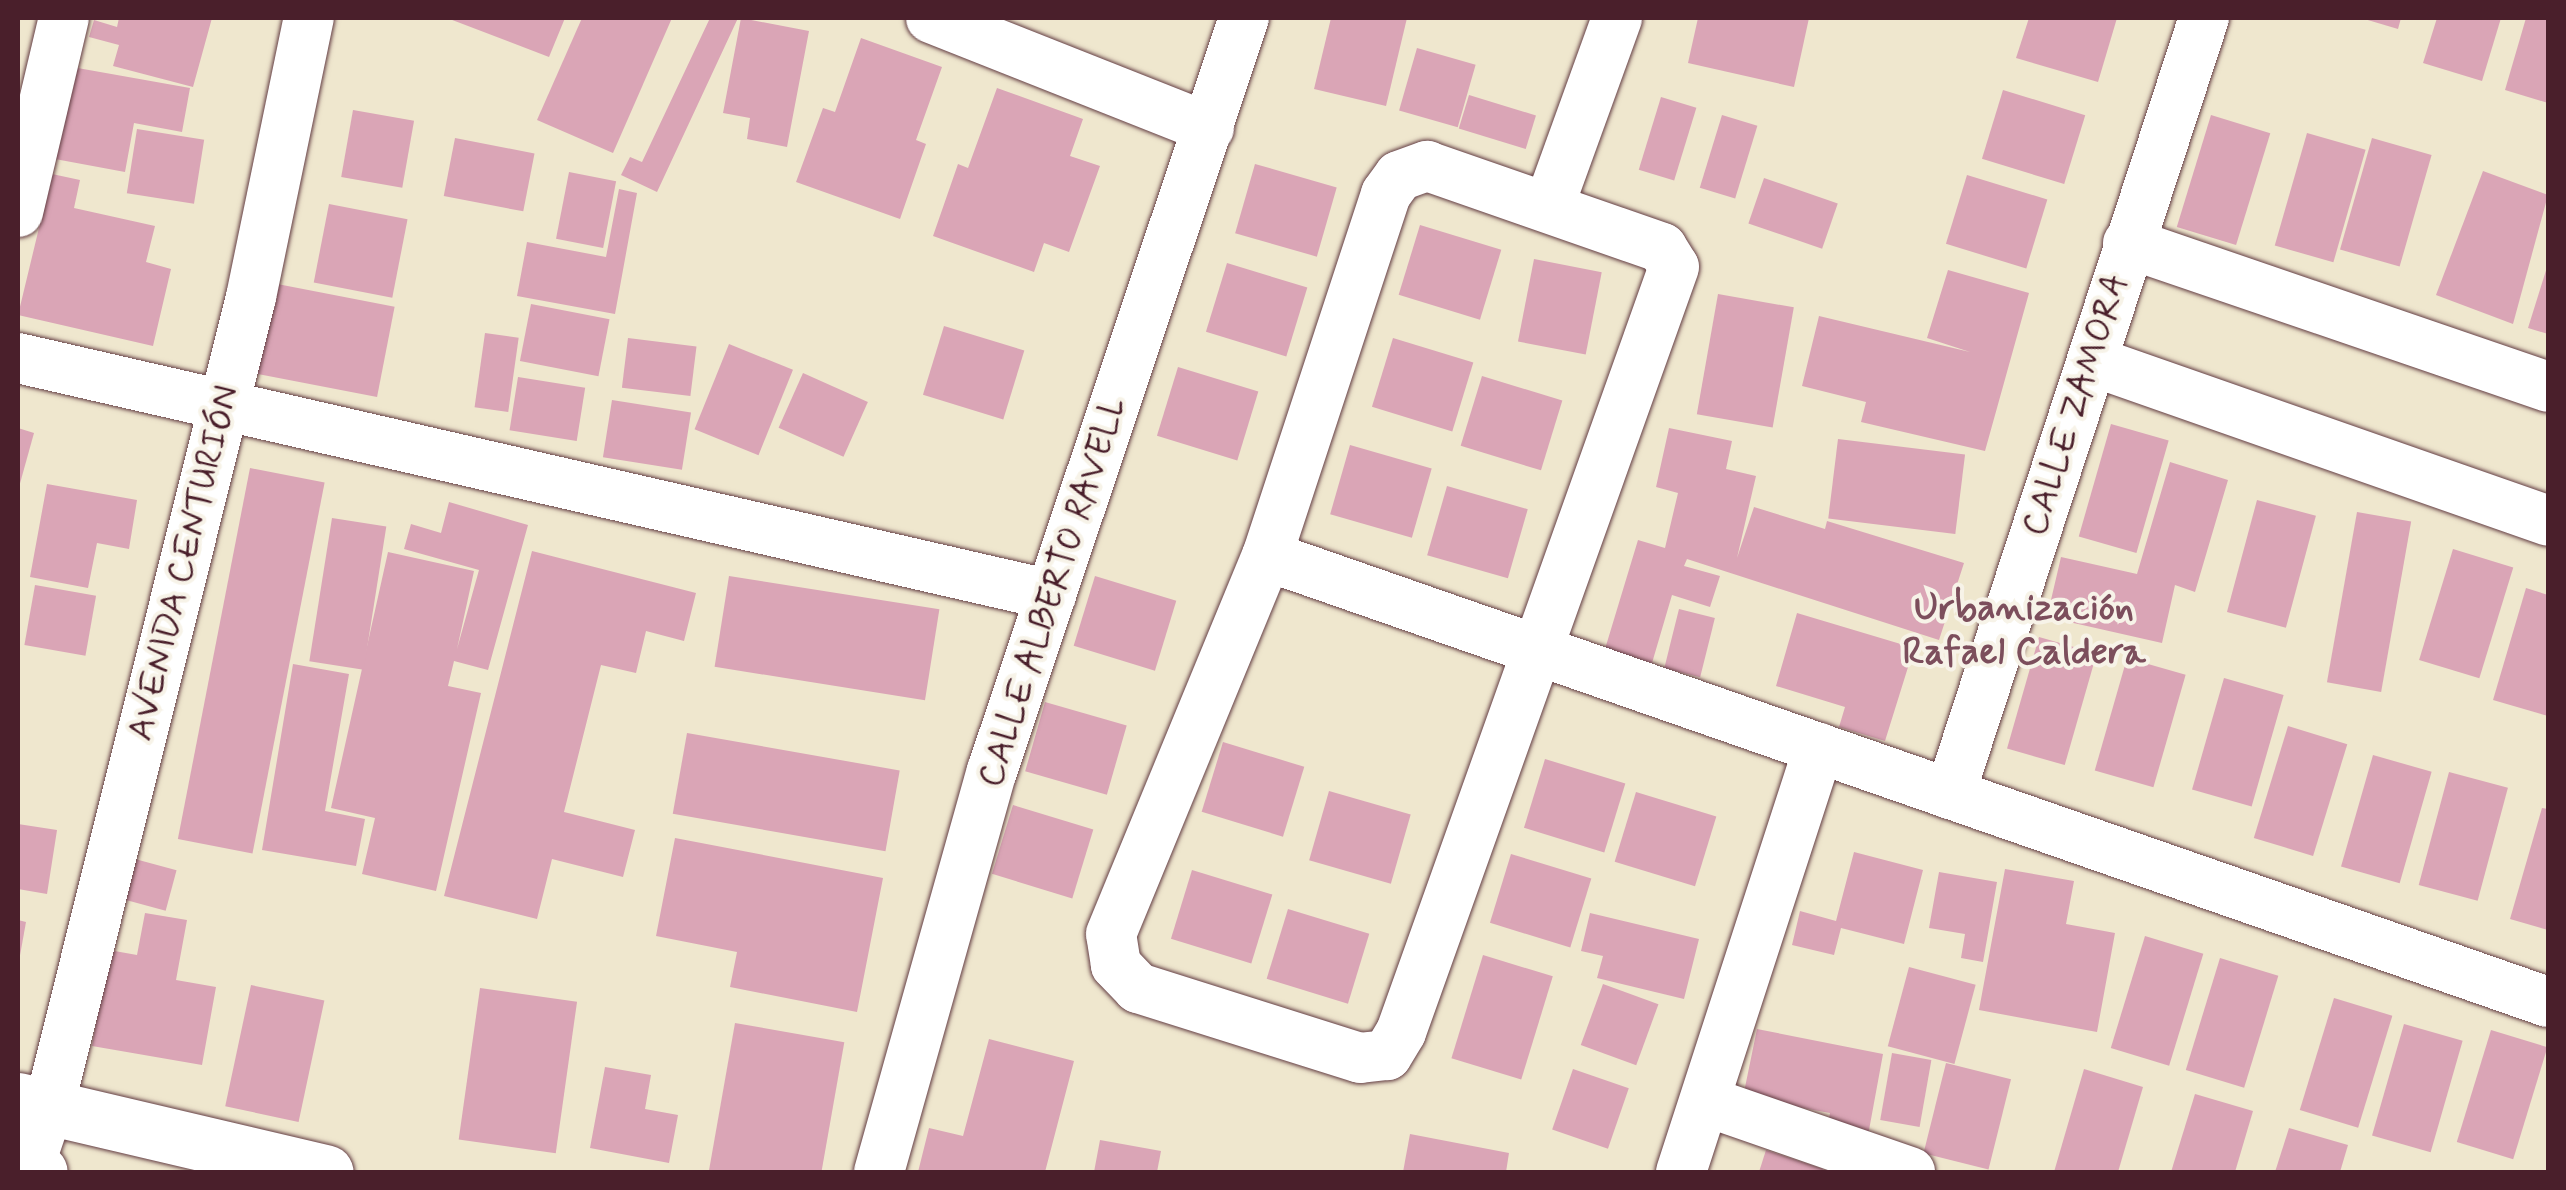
<!DOCTYPE html>
<meta charset="utf-8">
<style>
body{margin:0}
#map{position:relative;width:2566px;height:1190px;overflow:hidden;background:#efe7ce;font-family:Mynerve,sans-serif}
div>[style]{position:absolute}
[style*='--x']{left:calc(var(--x)*1px);top:calc(var(--y)*1px);width:calc(var(--w)*1px);rotate:calc(var(--a)*1deg)}
.building>*{inset:0;background:#daa5b6;transform-origin:0 0}
.roads{filter:drop-shadow(0 0 2px #633d43) drop-shadow(0 0 2px #633d43)}
.minor>*{height:50px;margin:-25px;padding:0 25px;transform-origin:25px;border-radius:25px;background:#fff}
.tertiary>*{height:55px;margin:-27.5px;padding:0 27.5px;transform-origin:27.5px;border-radius:27.5px;background:#fff}
span{translate:-50% -50%;white-space:nowrap;text-align:center;line-height:1.15;-webkit-text-stroke:8px #f7f3e8;paint-order:stroke}
.street-label{font-size:35px;color:#4a1f2b}
.neighbourhood-label{font-size:38px;color:#7c4e5c;font-weight:700}
.frame{position:absolute;inset:0;border:20px solid #4a1f2b;pointer-events:none}
</style>
<div id="map">
<div class="building">
<div style="clip-path:polygon(119px 18px,212px 18px,193px 87px,113px 66px,119px 45px,89px 37px,94px 20px,117px 27px)"></div>
<div style="clip-path:polygon(447px 18px,565px 18px,549px 57px)"></div>
<div style="clip-path:polygon(582px 18px,672px 18px,613px 153px,537px 120px)"></div>
<div style="clip-path:polygon(710px 18px,738px 18px,657px 192px,621px 175px,630px 157px,642px 162px)"></div>
<div style="clip-path:polygon(741px 18px,809px 31px,787px 147px,747px 139px,750px 118px,723px 113px)"></div>
<div style="clip-path:polygon(1331px 18px,1407px 18px,1386px 106px,1314px 89px)"></div>
<div style="clip-path:polygon(1698px 18px,1809px 18px,1794px 87px,1688px 63px)"></div>
<div style="clip-path:polygon(2029px 18px,2117px 18px,2098px 82px,2016px 58px)"></div>
<div style="clip-path:polygon(2361px 18px,2401px 18px,2398px 29px)"></div>
<div style="clip-path:polygon(2437px 18px,2501px 18px,2482px 81px,2423px 63px)"></div>
<div style="clip-path:polygon(2526px 18px,2548px 18px,2548px 103px,2505px 90px)"></div>
<div style="clip-path:polygon(861px 38px,942px 67px,916px 140px,926px 144px,900px 219px,796px 182px,823px 108px,835px 112px)"></div>
<div style="left:1417px;top:48px;width:61px;height:65px;rotate:16deg"></div>
<div style="clip-path:polygon(72px 67px,190px 88px,182px 132px,134px 123px,125px 172px,55px 159px)"></div>
<div style="clip-path:polygon(997px 88px,1083px 119px,1070px 156px,1100px 166px,1069px 252px,1044px 243px,1034px 272px,933px 236px,958px 164px,968px 168px)"></div>
<div style="left:2003px;top:90px;width:86px;height:72px;rotate:17deg"></div>
<div style="left:1469px;top:95px;width:70px;height:35px;rotate:17deg"></div>
<div style="left:1661px;top:97px;width:37px;height:76px;rotate:17deg"></div>
<div style="left:353px;top:110px;width:62px;height:68px;rotate:10deg"></div>
<div style="left:1722px;top:115px;width:37px;height:76px;rotate:17deg"></div>
<div style="left:2211px;top:115px;width:62px;height:117px;rotate:17deg"></div>
<div style="left:137px;top:129px;width:68px;height:65px;rotate:9deg"></div>
<div style="left:2307px;top:133px;width:61px;height:117px;rotate:16deg"></div>
<div style="left:455px;top:138px;width:81px;height:59px;rotate:11deg"></div>
<div style="left:2372px;top:138px;width:62px;height:116px;rotate:16deg"></div>
<div style="left:1255px;top:164px;width:85px;height:72px;rotate:16deg"></div>
<div style="clip-path:polygon(2483px 171px,2548px 195px,2513px 324px,2436px 295px)"></div>
<div style="left:569px;top:172px;width:48px;height:68px;rotate:11deg"></div>
<div style="clip-path:polygon(52px 174px,80px 180px,74px 208px,155px 226px,146px 262px,171px 269px,153px 346px,18px 315px)"></div>
<div style="left:1967px;top:175px;width:84px;height:72px;rotate:17deg"></div>
<div style="left:1764px;top:178px;width:78px;height:48px;rotate:19deg"></div>
<div style="clip-path:polygon(619px 189px,637px 193px,615px 314px,517px 296px,527px 242px,606px 257px)"></div>
<div style="left:329px;top:204px;width:80px;height:80px;rotate:11deg"></div>
<div style="left:1420px;top:225px;width:85px;height:73px;rotate:17deg"></div>
<div style="left:1534px;top:259px;width:69px;height:84px;rotate:11deg"></div>
<div style="left:1227px;top:263px;width:84px;height:72px;rotate:17deg"></div>
<div style="clip-path:polygon(2548px 264px,2548px 334px,2528px 328px)"></div>
<div style="clip-path:polygon(1948px 270px,2029px 293px,1985px 451px,1861px 422px,1866px 402px,1802px 386px,1819px 316px,1970px 352px,1927px 338px)"></div>
<div style="left:267px;top:282px;width:130px;height:92px;rotate:11deg"></div>
<div style="left:1718px;top:294px;width:77px;height:122px;rotate:10deg"></div>
<div style="left:531px;top:304px;width:80px;height:58px;rotate:11deg"></div>
<div style="left:944px;top:326px;width:84px;height:72px;rotate:17deg"></div>
<div style="left:485px;top:333px;width:34px;height:75px;rotate:8deg"></div>
<div style="left:628px;top:338px;width:69px;height:50px;rotate:7deg"></div>
<div style="left:1393px;top:338px;width:84px;height:72px;rotate:17deg"></div>
<div style="left:729px;top:344px;width:69px;height:92px;rotate:22deg"></div>
<div style="left:1178px;top:367px;width:84px;height:72px;rotate:17deg"></div>
<div style="left:803px;top:373px;width:71px;height:60px;rotate:24deg"></div>
<div style="left:1482px;top:376px;width:84px;height:73px;rotate:17deg"></div>
<div style="left:518px;top:377px;width:68px;height:54px;rotate:9deg"></div>
<div style="left:612px;top:400px;width:80px;height:58px;rotate:9deg"></div>
<div style="left:2111px;top:424px;width:60px;height:117px;rotate:16deg"></div>
<div style="clip-path:polygon(18px 428px,34px 433px,19px 487px,18px 487px)"></div>
<div style="clip-path:polygon(1669px 428px,1732px 441px,1726px 469px,1756px 476px,1737px 558px,1754px 507px,1825px 529px,1827px 521px,1964px 563px,1939px 640px,1687px 559px,1684px 566px,1720px 576px,1710px 607px,1672px 595px,1652px 663px,1605px 649px,1638px 540px,1665px 548px,1678px 493px,1656px 487px)"></div>
<div style="left:1838px;top:439px;width:128px;height:80px;rotate:7deg"></div>
<div style="left:1350px;top:445px;width:85px;height:72px;rotate:16deg"></div>
<div style="clip-path:polygon(2170px 462px,2228px 480px,2195px 592px,2175px 585px,2162px 643px,2047px 617px,2061px 557px,2137px 574px)"></div>
<div style="left:250px;top:468px;width:76px;height:378px;rotate:11deg"></div>
<div style="clip-path:polygon(47px 484px,137px 500px,129px 549px,97px 543px,88px 588px,30px 577px)"></div>
<div style="left:1447px;top:486px;width:84px;height:72px;rotate:16deg"></div>
<div style="left:2257px;top:500px;width:61px;height:116px;rotate:15deg"></div>
<div style="clip-path:polygon(449px 502px,528px 525px,488px 670px,454px 661px,448px 686px,481px 693px,436px 891px,362px 874px,375px 818px,331px 808px,388px 552px,474px 571px,457px 649px,479px 570px,404px 549px,411px 524px,441px 533px)"></div>
<div style="left:2357px;top:512px;width:55px;height:173px;rotate:10deg"></div>
<div style="left:332px;top:518px;width:55px;height:145px;rotate:9deg"></div>
<div style="left:2453px;top:549px;width:63px;height:116px;rotate:17deg"></div>
<div style="clip-path:polygon(532px 551px,696px 593px,684px 641px,646px 631px,636px 673px,601px 665px,564px 812px,635px 830px,623px 877px,552px 859px,537px 919px,444px 896px)"></div>
<div style="left:729px;top:576px;width:213px;height:92px;rotate:9deg"></div>
<div style="left:1095px;top:576px;width:85px;height:73px;rotate:17deg"></div>
<div style="left:35px;top:585px;width:62px;height:61px;rotate:10deg"></div>
<div style="clip-path:polygon(2526px 588px,2548px 595px,2548px 716px,2493px 700px)"></div>
<div style="left:1679px;top:609px;width:37px;height:61px;rotate:14deg"></div>
<div style="clip-path:polygon(1797px 613px,1914px 648px,1885px 741px,1839px 727px,1845px 707px,1776px 686px)"></div>
<div style="left:2039px;top:637px;width:60px;height:116px;rotate:16deg"></div>
<div style="left:2127px;top:658px;width:61px;height:117px;rotate:16deg"></div>
<div style="clip-path:polygon(293px 664px,349px 674px,325px 811px,365px 819px,356px 866px,262px 850px)"></div>
<div style="left:2224px;top:678px;width:62px;height:116px;rotate:16deg"></div>
<div style="left:1045px;top:702px;width:85px;height:72px;rotate:16deg"></div>
<div style="left:2288px;top:726px;width:62px;height:117px;rotate:17deg"></div>
<div style="left:687px;top:733px;width:216px;height:82px;rotate:10deg"></div>
<div style="left:1223px;top:742px;width:85px;height:73px;rotate:17deg"></div>
<div style="left:2373px;top:755px;width:61px;height:116px;rotate:16deg"></div>
<div style="left:1545px;top:759px;width:84px;height:72px;rotate:17deg"></div>
<div style="left:2449px;top:772px;width:61px;height:117px;rotate:15deg"></div>
<div style="left:1329px;top:791px;width:85px;height:72px;rotate:16deg"></div>
<div style="left:1636px;top:792px;width:84px;height:73px;rotate:17deg"></div>
<div style="left:1013px;top:805px;width:84px;height:72px;rotate:17deg"></div>
<div style="clip-path:polygon(2542px 808px,2548px 809px,2548px 930px,2510px 919px)"></div>
<div style="clip-path:polygon(18px 824px,57px 830px,47px 894px,18px 889px)"></div>
<div style="clip-path:polygon(675px 838px,883px 878px,857px 1012px,730px 987px,737px 952px,656px 936px)"></div>
<div style="clip-path:polygon(1854px 852px,1923px 870px,1904px 944px,1841px 928px,1834px 955px,1792px 945px,1800px 911px,1836px 921px)"></div>
<div style="left:1511px;top:854px;width:84px;height:72px;rotate:17deg"></div>
<div style="left:135px;top:859px;width:43px;height:42px;rotate:15deg"></div>
<div style="clip-path:polygon(2005px 869px,2074px 881px,2066px 924px,2115px 933px,2097px 1032px,1979px 1010px)"></div>
<div style="left:1192px;top:870px;width:84px;height:72px;rotate:17deg"></div>
<div style="clip-path:polygon(1939px 872px,1997px 882px,1983px 962px,1961px 958px,1965px 934px,1929px 928px)"></div>
<div style="left:1288px;top:909px;width:85px;height:73px;rotate:17deg"></div>
<div style="clip-path:polygon(145px 913px,187px 920px,176px 980px,216px 987px,202px 1065px,92px 1046px,109px 950px,137px 955px)"></div>
<div style="clip-path:polygon(1590px 913px,1699px 939px,1684px 999px,1597px 978px,1603px 956px,1581px 951px)"></div>
<div style="clip-path:polygon(18px 920px,26px 922px,19px 961px,18px 961px)"></div>
<div style="left:2145px;top:936px;width:61px;height:117px;rotate:17deg"></div>
<div style="left:1483px;top:955px;width:73px;height:108px;rotate:17deg"></div>
<div style="left:2220px;top:958px;width:61px;height:117px;rotate:17deg"></div>
<div style="left:1909px;top:967px;width:69px;height:82px;rotate:15deg"></div>
<div style="left:1603px;top:984px;width:59px;height:65px;rotate:20deg"></div>
<div style="left:251px;top:985px;width:75px;height:124px;rotate:12deg"></div>
<div style="left:480px;top:988px;width:98px;height:153px;rotate:8deg"></div>
<div style="left:2334px;top:998px;width:61px;height:117px;rotate:17deg"></div>
<div style="left:735px;top:1023px;width:111px;height:151px;rotate:10deg"></div>
<div style="left:2404px;top:1024px;width:61px;height:116px;rotate:16deg"></div>
<div style="clip-path:polygon(1757px 1029px,1883px 1054px,1867px 1141px,1826px 1134px,1830px 1113px,1743px 1097px)"></div>
<div style="left:2491px;top:1030px;width:59px;height:117px;rotate:17deg"></div>
<div style="clip-path:polygon(989px 1039px,1074px 1061px,1045px 1172px,918px 1172px,929px 1128px,963px 1136px)"></div>
<div style="left:1892px;top:1053px;width:40px;height:68px;rotate:10deg"></div>
<div style="left:1946px;top:1063px;width:67px;height:93px;rotate:14deg"></div>
<div style="clip-path:polygon(605px 1067px,651px 1075px,645px 1109px,678px 1115px,669px 1163px,590px 1148px)"></div>
<div style="left:1573px;top:1069px;width:59px;height:64px;rotate:19deg"></div>
<div style="clip-path:polygon(2084px 1069px,2143px 1087px,2118px 1172px,2054px 1172px)"></div>
<div style="clip-path:polygon(2195px 1094px,2253px 1111px,2235px 1172px,2171px 1172px)"></div>
<div style="clip-path:polygon(2289px 1128px,2348px 1145px,2340px 1172px,2275px 1172px)"></div>
<div style="clip-path:polygon(1410px 1134px,1509px 1153px,1506px 1172px,1403px 1172px)"></div>
<div style="clip-path:polygon(1100px 1140px,1161px 1151px,1157px 1172px,1094px 1172px)"></div>
<div style="clip-path:polygon(1766px 1150px,1823px 1169px,1821px 1172px,1759px 1172px)"></div>
</div>
<div class="roads">
<div class="minor">
<div style="--x:931;--y:18;--w:299;--a:21.6"></div>
<div style="--x:1427;--y:166;--w:249;--a:19.2"></div>
<div style="--x:1662;--y:248;--w:22;--a:58"></div>
<div style="--x:1674;--y:267;--w:812;--a:109.64"></div>
<div style="--x:1401;--y:1032;--w:27;--a:121"></div>
<div style="--x:1387;--y:1055;--w:27;--a:174"></div>
<div style="--x:1360;--y:1058;--w:233;--a:-162.5"></div>
<div style="--x:1138;--y:988;--w:32;--a:-134"></div>
<div style="--x:1116;--y:965;--w:31;--a:-99"></div>
<div style="--x:1111;--y:934;--w:409;--a:-67.6"></div>
<div style="--x:1267;--y:556;--w:381;--a:-71.8"></div>
<div style="--x:1386;--y:194;--w:22;--a:-54"></div>
<div style="--x:1399;--y:176;--w:30;--a:-20"></div>
<div style="--x:1549;--y:206;--w:200;--a:-70.1"></div>
<div style="--x:18;--y:212;--w:199;--a:-76.7"></div>
<div style="--x:2128;--y:243;--w:444;--a:18.9"></div>
<div style="--x:18;--y:358;--w:1060;--a:12.92"></div>
<div style="--x:2092;--y:361;--w:483;--a:19.3"></div>
<div style="--x:1267;--y:556;--w:1356;--a:19.2"></div>
<div style="--x:1950;--y:794;--w:817;--a:-71.88"></div>
<div style="--x:1705;--y:1101;--w:217;--a:19.1"></div>
<div style="--x:27;--y:1172;--w:69;--a:-71.3"></div>
<div style="--x:49;--y:1107;--w:835;--a:-76"></div>
<div style="--x:251;--y:297;--w:285;--a:-78.3"></div>
<div style="--x:879;--y:1172;--w:417;--a:-74.3"></div>
<div style="--x:992;--y:771;--w:794;--a:-71.5"></div>
<div style="--x:1681;--y:1172;--w:446;--a:-72"></div>
</div>
<div class="tertiary">
<div style="--x:18;--y:1100;--w:316;--a:13.2"></div>
<div style="--x:18;--y:1168;--w:22;--a:10"></div>
</div>
</div>
<div class="street-label">
<span style="left:2076px;top:405px;rotate:-72deg">CALLE ZAMORA</span>
<span style="left:184px;top:563px;rotate:-76deg">AVENIDA CENTURIÓN</span>
<span style="left:1053px;top:592px;rotate:-72deg">CALLE ALBERTO RAVELL</span>
</div>
<div class="neighbourhood-label">
<span style="left:2024px;top:631px">Urbanización<br>Rafael Caldera</span>
</div>
<div class="frame"></div>
</div>
